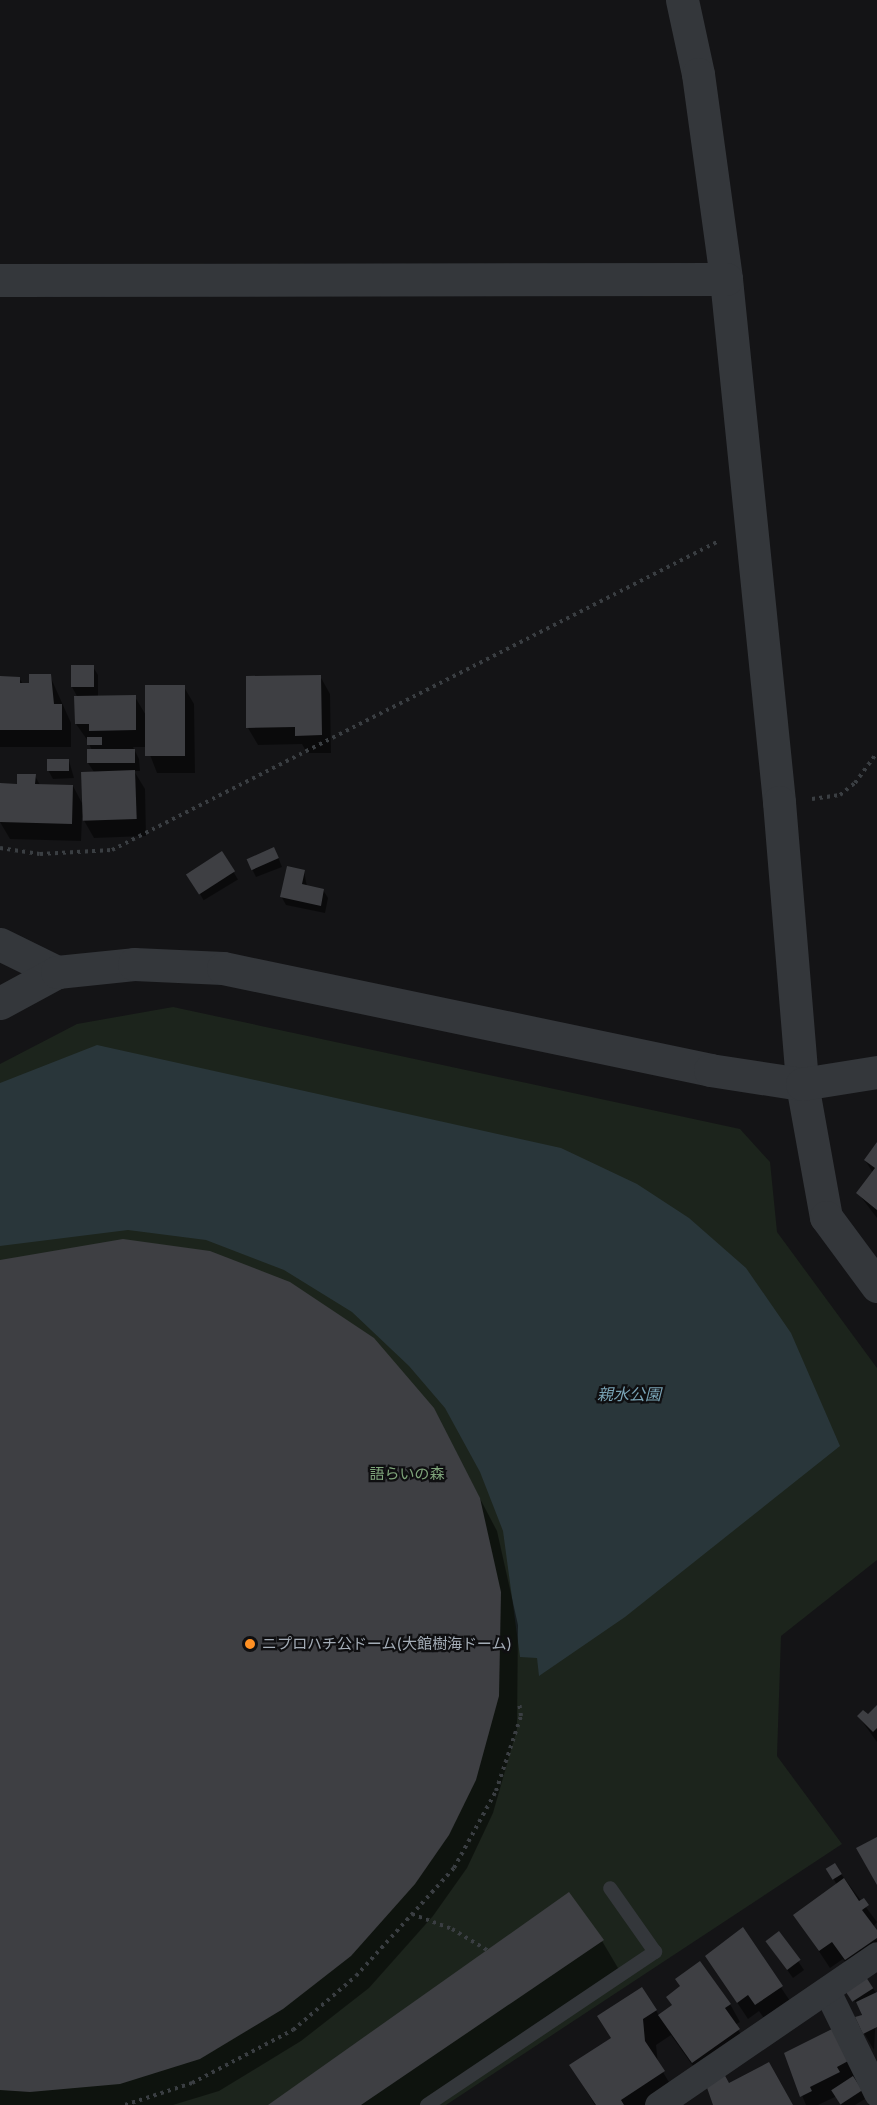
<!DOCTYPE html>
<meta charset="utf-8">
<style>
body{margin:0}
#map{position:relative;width:877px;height:2105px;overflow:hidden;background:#141416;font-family:Inter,"Noto Sans JP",sans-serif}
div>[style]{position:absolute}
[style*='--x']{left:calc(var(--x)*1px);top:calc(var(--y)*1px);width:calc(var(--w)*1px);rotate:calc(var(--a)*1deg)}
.green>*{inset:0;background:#1c241c}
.water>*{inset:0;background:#29363a}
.shadow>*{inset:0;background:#0007;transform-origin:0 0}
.building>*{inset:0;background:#3e3f43;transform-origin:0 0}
.path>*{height:4px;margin-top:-2px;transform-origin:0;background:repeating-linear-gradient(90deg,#3a3e42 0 3px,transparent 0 7.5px)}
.service>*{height:14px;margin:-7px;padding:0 7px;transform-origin:7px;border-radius:7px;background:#34373b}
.minor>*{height:27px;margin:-13.5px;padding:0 13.5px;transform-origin:13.5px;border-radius:13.5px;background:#34373b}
.tertiary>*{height:33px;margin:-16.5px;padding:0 16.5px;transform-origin:16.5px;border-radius:16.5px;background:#34373b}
.dots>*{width:16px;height:16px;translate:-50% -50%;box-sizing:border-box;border:3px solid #0f0f11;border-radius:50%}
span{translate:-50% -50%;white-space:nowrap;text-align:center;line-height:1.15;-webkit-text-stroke:4.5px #0f0f11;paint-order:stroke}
.park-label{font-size:15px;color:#7ea47a}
.poi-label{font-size:15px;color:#a4adb7}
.left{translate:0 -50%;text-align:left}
.water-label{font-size:16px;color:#79a3b5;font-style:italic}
</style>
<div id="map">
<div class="green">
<div style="clip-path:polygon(173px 1007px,740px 1129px,770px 1162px,777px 1232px,877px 1368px,877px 1560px,781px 1636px,777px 1756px,842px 1844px,446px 2105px,0 2105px,0 1064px,77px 1024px)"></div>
</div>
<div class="water">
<div style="clip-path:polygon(97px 1045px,561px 1148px,637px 1184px,689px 1218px,746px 1268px,791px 1333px,840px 1446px,625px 1617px,539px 1676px,537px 1658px,520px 1657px,503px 1531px,480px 1472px,445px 1408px,409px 1366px,352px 1312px,284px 1270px,206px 1240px,128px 1230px,0 1246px,0 1083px)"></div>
</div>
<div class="shadow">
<div style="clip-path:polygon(93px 667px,98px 675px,98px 697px,135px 697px,147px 717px,184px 687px,194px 704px,195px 773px,157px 773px,147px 747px,133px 747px,139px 759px,140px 771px,134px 771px,145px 789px,146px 836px,94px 838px,82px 817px,81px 841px,10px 839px,0 822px,18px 785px,35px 776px,40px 785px,73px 786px,83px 805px,94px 772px,88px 763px,92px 751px,88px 741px,76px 724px,78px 698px,72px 687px)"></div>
<div style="clip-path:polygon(50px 676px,71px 723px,71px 747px,0 747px,0 689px,19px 678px,23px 684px,30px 684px)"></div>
<div style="clip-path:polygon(320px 676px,330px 694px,331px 753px,307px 753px,302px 744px,258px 745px,248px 728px)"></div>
<div style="clip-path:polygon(69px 761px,74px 778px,53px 779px,48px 770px)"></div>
<div style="left:222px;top:853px;width:31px;height:40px;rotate:59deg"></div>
<div style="clip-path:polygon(278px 857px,282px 867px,256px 877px,252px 869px)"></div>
<div style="clip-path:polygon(304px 871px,307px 887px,323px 890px,328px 898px,325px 913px,286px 905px,281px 896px)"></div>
<div style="clip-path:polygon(877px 1145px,877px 1218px,858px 1193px,873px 1173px,865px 1160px)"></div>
<div style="clip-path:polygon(123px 1240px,433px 1409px,497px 1531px,518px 1625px,517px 1729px,493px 1813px,467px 1868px,433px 1916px,369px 1988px,301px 2041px,219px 2091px,173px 2105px,0 2105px,0 1261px)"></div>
<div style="clip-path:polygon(877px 1706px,877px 1742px,859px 1717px,868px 1716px)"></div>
<div style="clip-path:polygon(828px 1869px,841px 1874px,877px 1922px,873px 1927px,877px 1933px,877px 1962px,856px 1977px,843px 1959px,830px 1968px,795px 1915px,837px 1885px)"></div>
<div style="clip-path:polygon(742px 1929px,792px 2004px,766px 2021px,759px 2011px,748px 2019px,707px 1957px)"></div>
<div style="clip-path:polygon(779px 1933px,804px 1970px,793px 1978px,772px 1949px)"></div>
<div style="clip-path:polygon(602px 1941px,621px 1973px,426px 2105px,270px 2105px)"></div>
<div style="clip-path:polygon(864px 1976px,877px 1994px,874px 2050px,864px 2033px,860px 2007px,850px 1996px)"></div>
<div style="clip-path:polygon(730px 2004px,740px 2022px,735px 2025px,749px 2047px,703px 2080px,671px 2035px,656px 2045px,658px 2064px,678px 2097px,666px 2105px,595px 2105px,571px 2066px,612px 2039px,599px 2016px,656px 2010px,659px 2016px)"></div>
<div style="clip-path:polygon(833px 2030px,865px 2099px,855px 2105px,842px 2105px,837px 2096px,818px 2105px,806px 2105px,785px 2054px)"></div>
</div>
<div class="building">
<div style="left:94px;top:665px;width:22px;height:23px;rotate:90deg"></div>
<div style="clip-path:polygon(29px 674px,51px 674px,54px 704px,62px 704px,62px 730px,0 730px,0 676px,20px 677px,20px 683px,29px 683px)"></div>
<div style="clip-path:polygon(321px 675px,322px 735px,295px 736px,295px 727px,246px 728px,246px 676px)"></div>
<div style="left:145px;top:685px;width:40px;height:71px"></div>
<div style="clip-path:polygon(136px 695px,136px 730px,89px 731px,89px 724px,75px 724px,74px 696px)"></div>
<div style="left:87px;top:737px;width:15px;height:8px"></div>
<div style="left:87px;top:749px;width:48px;height:14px"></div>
<div style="left:47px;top:759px;width:22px;height:12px"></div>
<div style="left:135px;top:770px;width:49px;height:54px;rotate:88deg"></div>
<div style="clip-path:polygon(17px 774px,36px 774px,35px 784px,73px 785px,72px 824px,0 822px,0 783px,17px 784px)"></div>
<div style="left:274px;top:847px;width:12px;height:30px;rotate:66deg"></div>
<div style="left:222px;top:851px;width:24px;height:43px;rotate:57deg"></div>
<div style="clip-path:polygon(287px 866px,305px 870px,302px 884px,324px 889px,321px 906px,280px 897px)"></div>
<div style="clip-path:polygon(877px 1142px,877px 1210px,856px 1193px,875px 1168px,864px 1160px)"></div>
<div style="clip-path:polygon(123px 1239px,210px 1251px,290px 1282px,374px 1338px,434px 1408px,480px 1498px,501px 1592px,499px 1696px,476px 1780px,449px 1835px,415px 1884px,351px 1956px,283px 2009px,200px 2059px,120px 2084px,30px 2092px,0 2090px,0 1260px)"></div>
<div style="clip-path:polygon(877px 1705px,877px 1728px,873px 1732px,857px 1716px,863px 1710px,868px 1714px)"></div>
<div style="clip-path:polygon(877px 1837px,877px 1885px,856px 1848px)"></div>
<div style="left:835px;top:1863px;width:13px;height:11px;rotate:58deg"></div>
<div style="clip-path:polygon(844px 1878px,859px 1901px,864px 1898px,869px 1905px,862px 1910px,877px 1930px,877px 1938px,845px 1960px,832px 1942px,819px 1951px,793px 1915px)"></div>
<div style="clip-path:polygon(569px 1892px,604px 1940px,361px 2105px,268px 2105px)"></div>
<div style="clip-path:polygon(743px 1927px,783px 1986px,755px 2005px,748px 1995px,737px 2003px,705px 1956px)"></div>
<div style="left:779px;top:1931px;width:36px;height:17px;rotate:53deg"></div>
<div style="clip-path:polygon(700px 1961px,731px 2004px,725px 2008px,740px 2029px,692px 2063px,658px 2015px,672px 2005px,666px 1997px,680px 1986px,675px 1979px)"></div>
<div style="left:864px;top:1974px;width:17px;height:25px;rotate:57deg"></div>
<div style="clip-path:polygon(642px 1987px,657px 2010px,643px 2019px,645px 2041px,665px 2071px,621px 2100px,624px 2105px,596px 2105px,569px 2065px,611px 2038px,597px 2016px)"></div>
<div style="clip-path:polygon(877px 1992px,877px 2027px,863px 2034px,855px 2017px,862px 2015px,856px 2002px)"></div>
<div style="clip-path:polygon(834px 2028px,850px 2060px,837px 2067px,840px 2072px,810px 2087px,812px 2091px,800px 2097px,784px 2053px)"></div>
<div style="clip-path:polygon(769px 2062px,793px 2105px,713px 2105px,705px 2082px,723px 2072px,729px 2083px)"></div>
<div style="left:853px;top:2076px;width:17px;height:26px;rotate:57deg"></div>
</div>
<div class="path">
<div style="--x:812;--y:799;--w:28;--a:-8"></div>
<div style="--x:840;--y:795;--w:19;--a:-39"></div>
<div style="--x:855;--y:783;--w:37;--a:-54"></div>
<div style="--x:0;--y:848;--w:40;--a:8.5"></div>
<div style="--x:40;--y:854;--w:72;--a:-3.2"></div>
<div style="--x:112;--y:850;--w:681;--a:-26.98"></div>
<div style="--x:412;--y:1914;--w:43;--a:20.6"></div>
<div style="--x:452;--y:1929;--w:41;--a:31"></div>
<div style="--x:125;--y:2105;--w:71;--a:-18.2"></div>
<div style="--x:192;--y:2083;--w:114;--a:-27.7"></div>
<div style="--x:293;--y:2030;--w:83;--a:-40.6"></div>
<div style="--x:356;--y:1976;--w:146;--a:-47.8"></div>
<div style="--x:454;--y:1868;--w:88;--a:-61.4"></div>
<div style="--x:496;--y:1791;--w:79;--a:-71.6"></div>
<div style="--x:521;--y:1716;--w:14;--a:-98"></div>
</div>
<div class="service">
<div style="--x:427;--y:2105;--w:275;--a:-33.9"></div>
<div style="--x:655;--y:1952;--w:78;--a:-125.1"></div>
</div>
<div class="minor">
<div style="--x:827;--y:1991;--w:114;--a:63.9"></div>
<div style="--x:658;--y:2105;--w:265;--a:-34.4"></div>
</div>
<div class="tertiary">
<div style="--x:682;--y:0;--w:76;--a:77.8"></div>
<div style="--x:698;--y:74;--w:207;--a:82.2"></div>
<div style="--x:726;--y:279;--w:526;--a:84.21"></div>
<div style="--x:779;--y:802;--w:283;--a:85.3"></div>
<div style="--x:802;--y:1084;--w:135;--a:79.8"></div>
<div style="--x:826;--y:1217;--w:86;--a:53.5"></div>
<div style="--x:0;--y:280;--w:726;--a:-0.08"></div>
<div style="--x:0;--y:944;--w:64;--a:26.2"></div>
<div style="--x:0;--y:1003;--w:65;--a:-28.5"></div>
<div style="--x:57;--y:972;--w:77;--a:-5.9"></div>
<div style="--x:134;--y:964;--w:89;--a:2.6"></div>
<div style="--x:223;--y:968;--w:498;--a:11.8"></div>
<div style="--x:710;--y:1070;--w:93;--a:8.7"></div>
<div style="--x:802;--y:1084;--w:76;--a:-9.1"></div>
</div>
<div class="dots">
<div style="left:250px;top:1644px;background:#ff9023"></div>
</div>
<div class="park-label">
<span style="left:407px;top:1474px">語らいの森</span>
</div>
<div class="poi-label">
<span class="left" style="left:262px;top:1644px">ニプロハチ公ドーム(大館樹海ドーム)</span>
</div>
<div class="water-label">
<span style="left:629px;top:1394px">親水公園</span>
</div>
</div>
